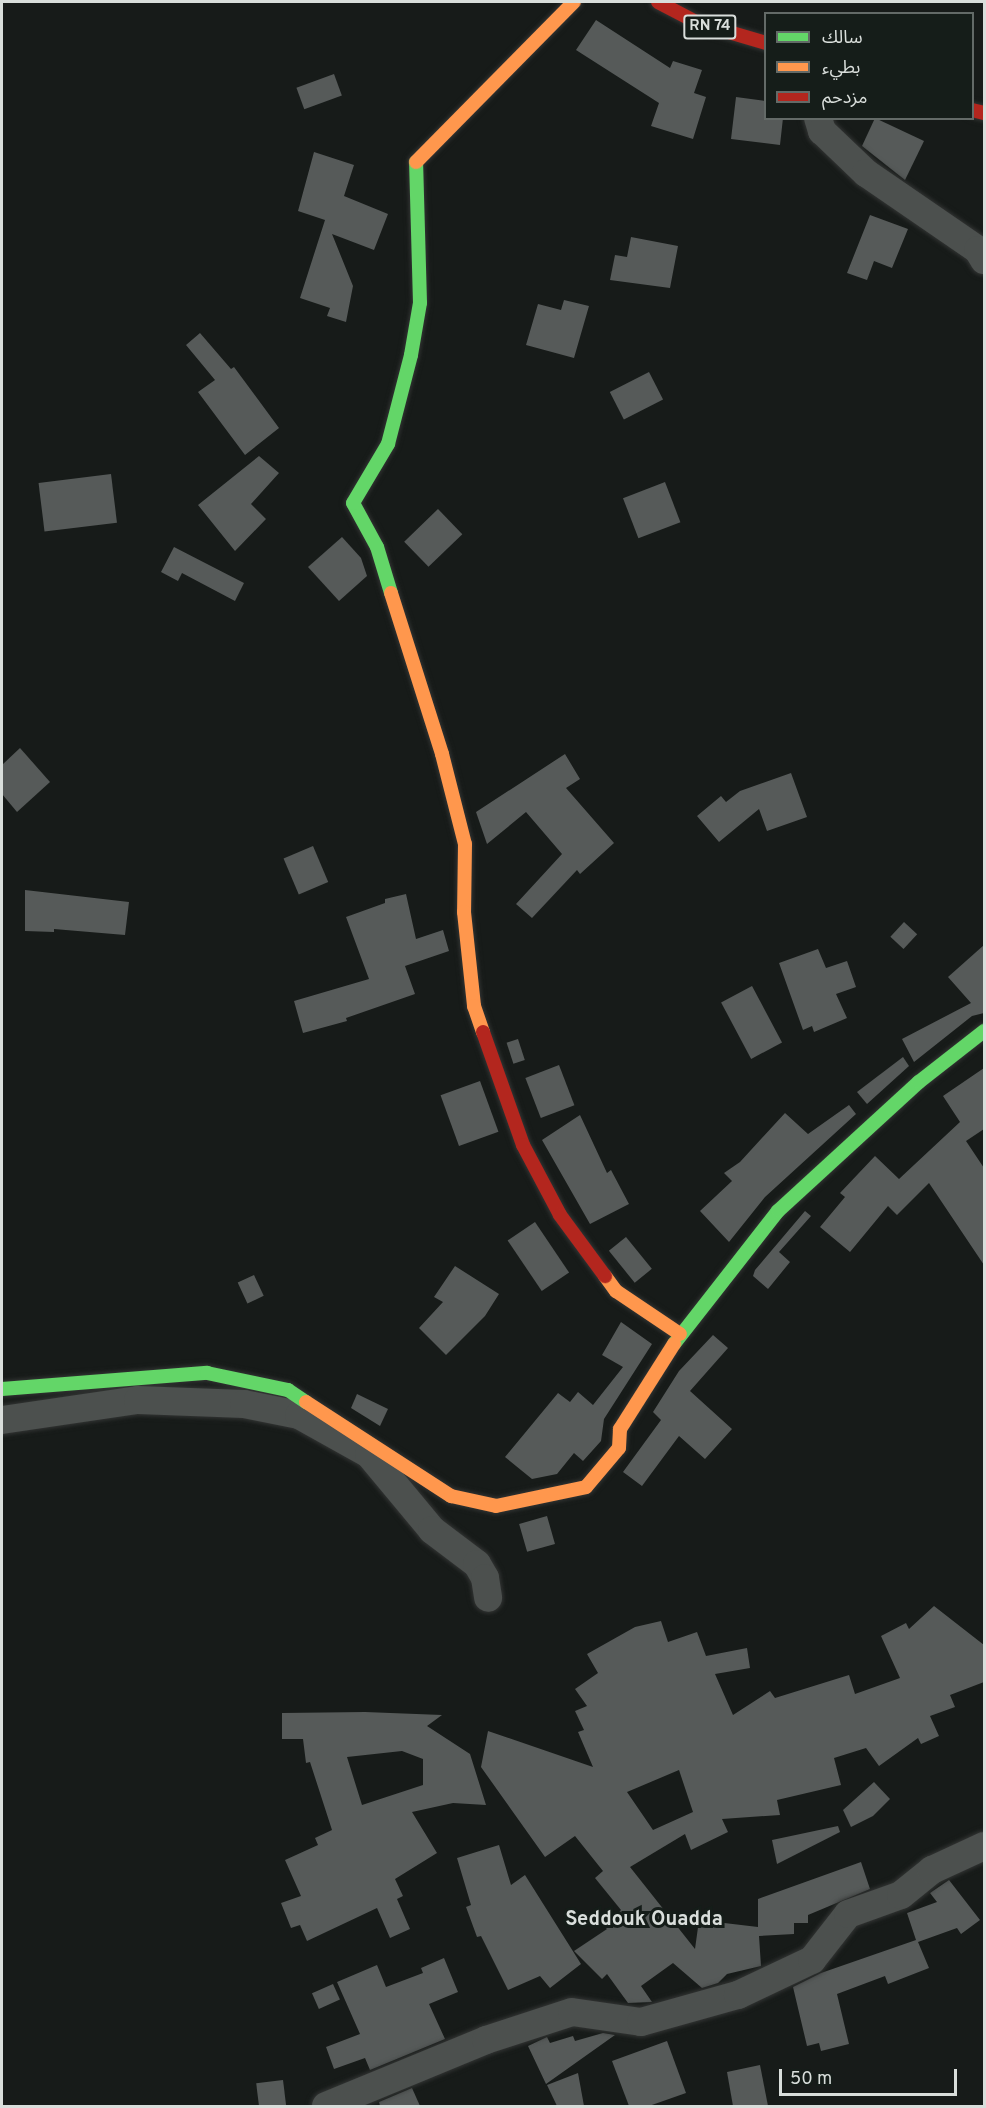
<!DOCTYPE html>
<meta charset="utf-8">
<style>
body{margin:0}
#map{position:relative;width:986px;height:2108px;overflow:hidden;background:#171b19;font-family:Overpass,"Noto Sans Arabic",sans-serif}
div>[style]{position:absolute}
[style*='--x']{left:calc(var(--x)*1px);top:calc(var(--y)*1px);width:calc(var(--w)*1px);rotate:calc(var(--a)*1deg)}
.building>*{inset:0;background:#565a59;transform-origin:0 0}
.roads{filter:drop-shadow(0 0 2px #323433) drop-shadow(0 0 2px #323433)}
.street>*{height:28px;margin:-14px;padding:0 14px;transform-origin:14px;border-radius:14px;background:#4c504e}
.fast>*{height:14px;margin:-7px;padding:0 7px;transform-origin:7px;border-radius:7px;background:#63d668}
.slow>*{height:14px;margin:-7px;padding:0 7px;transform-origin:7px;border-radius:7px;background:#ff974d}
.jam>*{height:14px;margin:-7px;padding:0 7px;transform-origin:7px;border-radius:7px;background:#b3261e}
span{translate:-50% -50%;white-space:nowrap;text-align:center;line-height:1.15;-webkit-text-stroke:6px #151d19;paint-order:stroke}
.shield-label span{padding:2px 4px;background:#151d19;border:2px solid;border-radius:4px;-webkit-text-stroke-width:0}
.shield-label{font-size:15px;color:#d9dedb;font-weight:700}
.quarter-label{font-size:20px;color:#d9dedb;font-weight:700}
.frame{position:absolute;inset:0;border:3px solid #d9dedb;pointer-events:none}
.legend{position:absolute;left:764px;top:12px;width:210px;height:108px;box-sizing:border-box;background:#151d19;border:2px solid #636a67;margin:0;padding:8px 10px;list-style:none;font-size:18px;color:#d9dedb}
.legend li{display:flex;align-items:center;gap:12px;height:30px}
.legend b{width:30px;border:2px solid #636a67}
.scale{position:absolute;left:779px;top:2069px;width:178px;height:27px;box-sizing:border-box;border:3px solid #d9dedb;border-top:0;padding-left:8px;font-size:18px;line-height:21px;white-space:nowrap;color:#d9dedb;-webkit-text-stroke:4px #151d19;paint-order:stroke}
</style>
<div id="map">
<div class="building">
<div style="clip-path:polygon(596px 20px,670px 68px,673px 61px,702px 70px,694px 93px,706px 97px,693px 139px,651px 126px,659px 103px,576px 50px)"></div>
<div style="left:334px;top:74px;width:23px;height:40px;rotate:70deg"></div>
<div style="clip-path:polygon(736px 97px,765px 101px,765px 118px,783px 118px,780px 145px,731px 139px)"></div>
<div style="clip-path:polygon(875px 118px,924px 141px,905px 180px,862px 146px)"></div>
<div style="clip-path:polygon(314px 152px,354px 165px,344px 196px,388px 214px,374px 250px,332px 234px,353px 286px,346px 322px,327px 316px,330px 308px,300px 298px,325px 220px,298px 211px)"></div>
<div style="clip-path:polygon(870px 215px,908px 229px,892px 268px,874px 261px,867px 280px,847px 273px)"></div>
<div style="clip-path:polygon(631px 237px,678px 246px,670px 288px,610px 280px,615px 255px,627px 257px)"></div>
<div style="clip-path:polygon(564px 300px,589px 306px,574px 358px,526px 345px,538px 304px,561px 310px)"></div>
<div style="clip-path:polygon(200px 333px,231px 369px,234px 367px,279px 428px,245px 455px,198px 392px,215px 380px,186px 345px)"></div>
<div style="left:649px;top:372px;width:31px;height:44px;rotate:63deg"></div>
<div style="clip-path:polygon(259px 456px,279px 473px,251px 504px,266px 519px,235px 551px,198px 505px)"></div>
<div style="left:111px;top:474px;width:49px;height:73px;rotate:83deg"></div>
<div style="left:665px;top:482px;width:43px;height:45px;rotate:69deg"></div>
<div style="left:438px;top:509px;width:35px;height:47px;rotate:46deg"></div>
<div style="clip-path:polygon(342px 537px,361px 558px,367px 576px,339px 601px,308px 567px)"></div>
<div style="clip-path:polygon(174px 547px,244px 583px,235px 601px,182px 573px,178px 581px,161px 572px)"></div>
<div style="clip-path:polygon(20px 748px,50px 782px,17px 812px,2px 794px,2px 765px)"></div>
<div style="clip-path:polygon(565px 754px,580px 779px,566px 788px,614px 843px,580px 874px,577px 870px,532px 918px,516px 904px,562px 854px,526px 812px,487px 844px,476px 812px)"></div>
<div style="clip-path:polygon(791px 773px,807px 817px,767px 831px,759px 809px,719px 842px,697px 816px,721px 796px,726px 802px,740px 791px)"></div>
<div style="left:313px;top:846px;width:39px;height:32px;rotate:67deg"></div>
<div style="clip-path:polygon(25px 890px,129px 902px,125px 935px,54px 929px,54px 932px,25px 931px)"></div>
<div style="clip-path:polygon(406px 894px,416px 939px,443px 930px,449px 951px,405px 966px,415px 994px,346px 1018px,347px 1021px,303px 1033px,294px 1001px,369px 979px,346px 917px,385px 903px,385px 899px)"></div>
<div style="left:904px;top:922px;width:18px;height:20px;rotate:43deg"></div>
<div style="clip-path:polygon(984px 945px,984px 1013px,972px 1016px,914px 1062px,902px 1039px,971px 1003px,948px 977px)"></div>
<div style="clip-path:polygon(818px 949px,826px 968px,847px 961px,856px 987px,836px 994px,847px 1018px,814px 1032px,812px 1026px,803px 1030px,779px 963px)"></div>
<div style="left:752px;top:986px;width:64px;height:35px;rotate:62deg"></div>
<div style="left:518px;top:1039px;width:22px;height:12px;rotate:72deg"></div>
<div style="clip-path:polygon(903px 1057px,909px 1066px,867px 1104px,857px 1092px)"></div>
<div style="left:559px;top:1065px;width:43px;height:36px;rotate:69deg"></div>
<div style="clip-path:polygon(984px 1068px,984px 1129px,966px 1141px,984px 1168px,984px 1265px,929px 1183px,897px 1215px,888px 1206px,850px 1252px,820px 1227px,845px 1197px,840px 1193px,875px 1156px,899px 1179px,960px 1122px,943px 1096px)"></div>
<div style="left:480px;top:1081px;width:54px;height:42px;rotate:70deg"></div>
<div style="clip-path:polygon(849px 1105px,856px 1114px,765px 1197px,729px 1242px,700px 1211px,732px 1181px,724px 1173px,740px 1162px,785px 1113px,808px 1134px)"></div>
<div style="clip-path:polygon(580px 1115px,607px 1173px,611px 1170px,629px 1204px,590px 1224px,542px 1140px)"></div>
<div style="clip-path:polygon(805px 1211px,811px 1216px,779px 1252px,790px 1262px,768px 1289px,753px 1276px,755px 1270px)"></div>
<div style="left:535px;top:1222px;width:61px;height:33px;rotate:56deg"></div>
<div style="left:626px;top:1237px;width:41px;height:22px;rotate:51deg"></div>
<div style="clip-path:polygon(455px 1266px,499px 1294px,485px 1316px,446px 1355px,419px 1328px,443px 1302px,434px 1297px)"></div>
<div style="left:254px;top:1275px;width:23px;height:18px;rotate:65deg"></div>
<div style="clip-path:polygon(621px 1322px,652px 1344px,604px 1419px,601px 1441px,583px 1461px,574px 1453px,557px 1474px,532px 1479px,505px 1457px,558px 1393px,570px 1402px,578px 1392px,593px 1405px,623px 1367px,602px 1355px)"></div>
<div style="clip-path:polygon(713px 1335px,728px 1348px,690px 1391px,732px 1429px,705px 1459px,679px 1436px,642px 1486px,623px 1472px,661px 1420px,653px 1412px,679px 1371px)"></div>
<div style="clip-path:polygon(357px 1394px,388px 1409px,380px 1426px,351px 1408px)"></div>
<div style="left:547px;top:1516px;width:29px;height:29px;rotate:74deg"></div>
<div style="clip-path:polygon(evenodd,934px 1606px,984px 1645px,984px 1682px,950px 1695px,955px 1707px,930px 1716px,939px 1736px,921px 1744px,918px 1738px,879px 1766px,866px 1748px,834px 1758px,841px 1785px,777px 1800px,780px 1815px,722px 1819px,728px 1832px,691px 1850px,685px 1834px,630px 1867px,695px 1949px,699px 1920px,758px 1927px,758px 1899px,861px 1862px,870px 1889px,808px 1915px,808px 1923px,794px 1923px,794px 1934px,759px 1936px,761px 1966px,727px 1974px,718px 1983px,702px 1988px,673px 1963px,641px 1986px,652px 2002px,628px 2003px,607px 1974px,602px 1979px,574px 1951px,607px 1929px,604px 1926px,621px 1910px,595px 1878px,603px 1871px,575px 1836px,545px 1857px,481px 1767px,488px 1731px,593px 1767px,578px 1732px,584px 1730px,575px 1711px,587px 1706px,575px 1689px,598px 1673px,587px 1654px,635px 1627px,661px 1621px,668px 1642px,697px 1632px,706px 1656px,747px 1648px,750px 1668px,715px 1674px,733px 1715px,770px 1691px,775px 1698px,849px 1675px,855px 1694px,900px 1678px,881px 1636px,906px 1623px,909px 1629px,934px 1606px,679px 1770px,693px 1812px,653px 1830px,627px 1792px,679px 1770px)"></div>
<div style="clip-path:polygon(evenodd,365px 1712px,442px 1715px,427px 1726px,470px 1754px,486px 1805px,453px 1803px,412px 1812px,437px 1853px,395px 1879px,403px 1896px,397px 1899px,410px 1929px,390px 1938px,377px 1908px,307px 1941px,300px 1925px,291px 1928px,281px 1903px,301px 1896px,285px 1860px,318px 1845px,315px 1838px,332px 1830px,310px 1762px,306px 1763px,303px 1739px,282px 1739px,282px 1713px,365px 1712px,402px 1751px,423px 1759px,423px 1785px,362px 1805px,347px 1757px,402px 1751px)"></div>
<div style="clip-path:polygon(874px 1782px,890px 1799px,873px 1816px,851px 1827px,843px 1810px)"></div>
<div style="clip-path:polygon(838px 1826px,840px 1832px,777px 1864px,772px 1840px)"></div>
<div style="clip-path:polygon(499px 1845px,511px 1885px,525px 1875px,581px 1964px,550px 1988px,540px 1976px,508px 1990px,481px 1936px,477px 1937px,466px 1907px,471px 1905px,457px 1858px)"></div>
<div style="clip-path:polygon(949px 1880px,980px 1920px,961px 1934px,957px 1928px,918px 1942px,929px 1968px,888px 1984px,885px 1976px,837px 1994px,849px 2044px,821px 2051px,819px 2043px,807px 2046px,793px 1987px,821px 1973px,916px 1940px,907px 1913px,937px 1902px,930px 1893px)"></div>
<div style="clip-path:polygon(444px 1958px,458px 1992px,429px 2004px,445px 2039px,370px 2070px,365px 2058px,334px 2069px,326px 2047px,360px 2034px,337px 1982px,377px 1965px,386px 1987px,423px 1973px,421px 1968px)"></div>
<div style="left:333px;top:1984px;width:17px;height:23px;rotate:66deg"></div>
<div style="clip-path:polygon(603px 2033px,615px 2035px,546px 2084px,528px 2046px,547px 2037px,550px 2043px,573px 2036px,575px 2041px)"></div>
<div style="clip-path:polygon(667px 2041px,686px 2093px,649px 2106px,629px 2106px,612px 2061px)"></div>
<div style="clip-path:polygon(760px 2065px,768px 2106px,733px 2106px,727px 2072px)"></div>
<div style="clip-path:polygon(578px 2073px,584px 2106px,557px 2106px,547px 2085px)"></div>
<div style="left:283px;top:2080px;width:26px;height:27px;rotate:83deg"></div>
<div style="clip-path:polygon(412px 2088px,420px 2106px,380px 2106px,379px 2102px)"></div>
</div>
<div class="roads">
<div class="street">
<div style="--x:818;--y:118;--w:14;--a:73"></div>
<div style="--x:822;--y:131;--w:61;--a:43.7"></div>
<div style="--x:866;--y:173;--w:136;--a:34.5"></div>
<div style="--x:978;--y:250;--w:12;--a:59"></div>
<div style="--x:2;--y:1420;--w:137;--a:-8.4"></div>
<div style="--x:138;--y:1400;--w:106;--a:2.2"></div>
<div style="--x:244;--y:1404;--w:56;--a:11.3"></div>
<div style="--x:299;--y:1415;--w:80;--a:29.1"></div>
<div style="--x:369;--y:1454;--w:99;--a:50.3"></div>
<div style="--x:432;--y:1530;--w:56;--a:37.1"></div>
<div style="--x:477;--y:1564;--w:16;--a:60"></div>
<div style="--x:485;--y:1578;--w:20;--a:81"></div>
<div style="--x:326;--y:2106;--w:173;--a:-22.4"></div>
<div style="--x:486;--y:2040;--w:90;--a:-18"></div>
<div style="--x:572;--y:2012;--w:70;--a:8.2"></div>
<div style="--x:641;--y:2022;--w:101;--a:-15.6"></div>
<div style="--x:738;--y:1995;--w:82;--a:-25.3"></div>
<div style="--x:812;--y:1960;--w:58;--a:-52"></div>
<div style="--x:848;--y:1914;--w:56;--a:-19.7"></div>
<div style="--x:901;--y:1895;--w:40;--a:-39"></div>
<div style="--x:932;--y:1870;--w:57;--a:-24.8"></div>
</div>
<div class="fast">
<div style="--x:391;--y:593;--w:48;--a:-106.9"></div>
<div style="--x:377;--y:547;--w:50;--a:-118.6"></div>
<div style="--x:353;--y:503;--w:69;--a:-59.3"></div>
<div style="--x:388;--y:444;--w:92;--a:-75.5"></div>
<div style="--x:411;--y:355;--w:53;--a:-80.2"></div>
<div style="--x:420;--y:303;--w:141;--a:-91.6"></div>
<div style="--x:674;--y:1344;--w:169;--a:-52"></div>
<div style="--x:778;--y:1211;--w:191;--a:-42.5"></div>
<div style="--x:919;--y:1082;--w:83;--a:-38.1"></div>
<div style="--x:2;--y:1389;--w:206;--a:-4.5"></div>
<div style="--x:207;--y:1373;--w:83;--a:11.9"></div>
<div style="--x:288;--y:1390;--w:22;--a:34"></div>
</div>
<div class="slow">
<div style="--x:416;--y:162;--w:225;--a:-45.4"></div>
<div style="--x:391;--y:593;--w:169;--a:72.4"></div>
<div style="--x:442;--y:754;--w:93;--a:75.7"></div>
<div style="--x:465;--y:844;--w:68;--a:90.8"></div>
<div style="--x:464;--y:912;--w:95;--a:83.9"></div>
<div style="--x:474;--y:1006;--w:28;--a:71"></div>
<div style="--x:605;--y:1276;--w:19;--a:54"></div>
<div style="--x:616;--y:1291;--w:77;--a:33.9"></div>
<div style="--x:306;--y:1402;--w:173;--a:33"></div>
<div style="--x:451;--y:1496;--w:46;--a:12.5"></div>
<div style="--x:496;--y:1506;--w:92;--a:-11.9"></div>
<div style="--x:586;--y:1487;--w:51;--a:-49.8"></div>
<div style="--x:619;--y:1448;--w:19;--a:-87"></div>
<div style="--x:620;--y:1429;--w:101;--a:-57.6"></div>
</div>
<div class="jam">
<div style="--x:658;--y:2;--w:45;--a:27.7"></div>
<div style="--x:698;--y:23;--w:71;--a:16.4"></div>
<div style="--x:972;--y:110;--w:12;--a:14"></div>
<div style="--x:483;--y:1032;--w:120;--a:70.5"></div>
<div style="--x:523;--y:1145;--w:79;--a:62.1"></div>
<div style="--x:560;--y:1215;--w:76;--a:53.6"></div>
</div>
</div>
<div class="shield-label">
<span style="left:710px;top:27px">RN 74</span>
</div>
<div class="quarter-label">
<span style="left:644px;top:1920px">Seddouk Ouadda</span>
</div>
<div class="frame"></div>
<ul class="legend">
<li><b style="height:8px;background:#63d668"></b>سالك</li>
<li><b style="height:8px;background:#ff974d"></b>بطيء</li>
<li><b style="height:8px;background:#b3261e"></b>مزدحم</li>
</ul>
<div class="scale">50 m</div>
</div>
